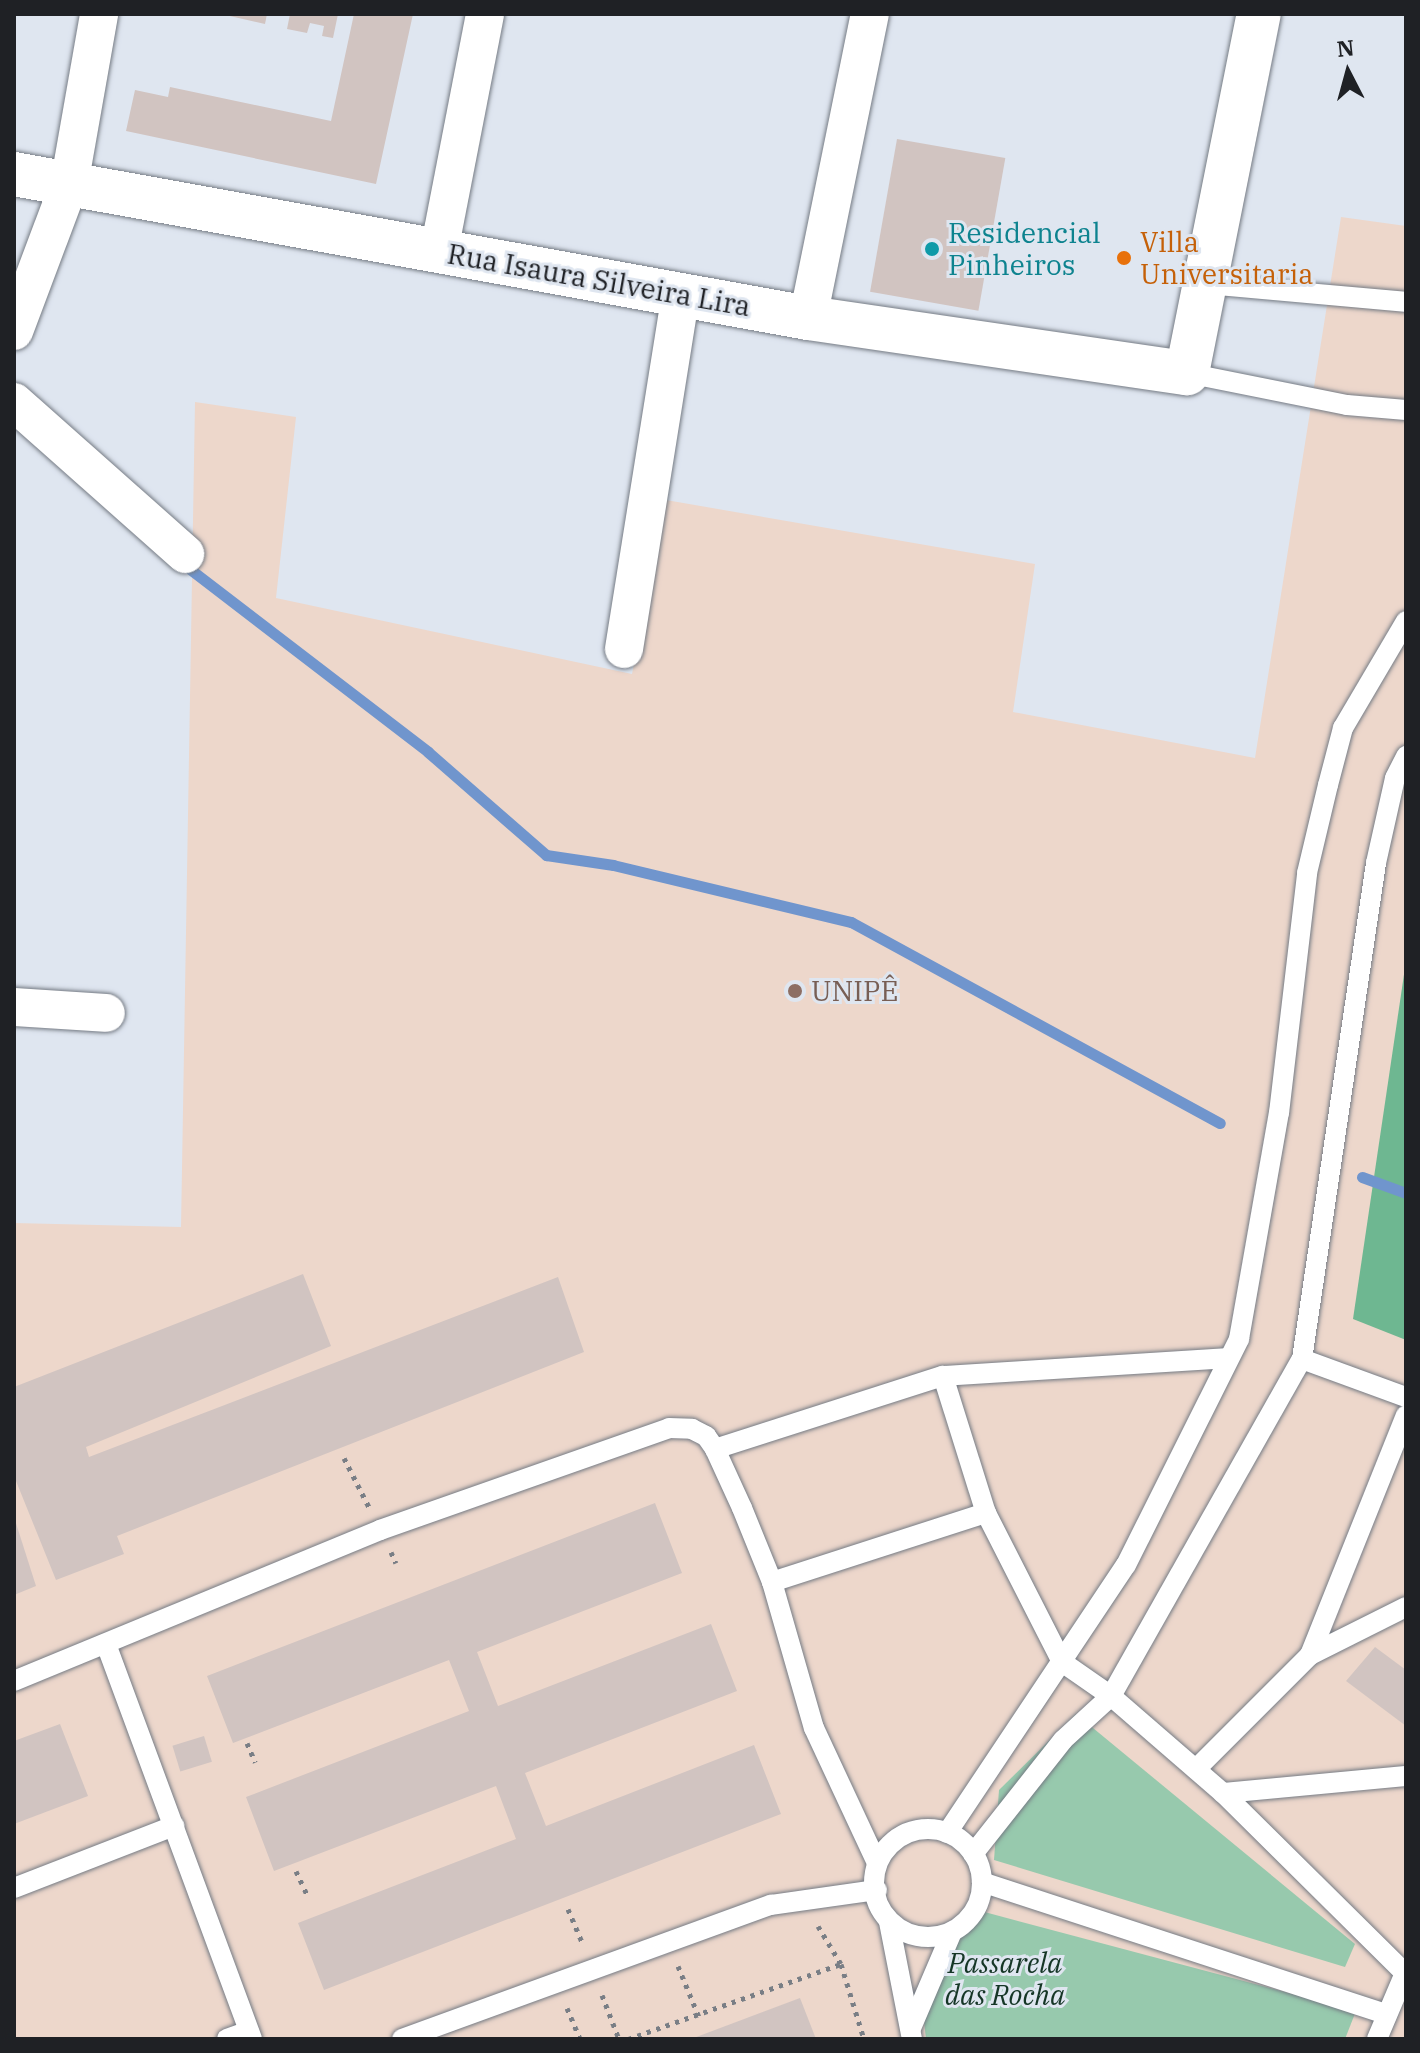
<!DOCTYPE html>
<meta charset="utf-8">
<style>
body{margin:0}
#map{position:relative;width:1420px;height:2053px;overflow:hidden;background:#dfe6f0;font-family:"IBM Plex Serif",serif}
div>[style]{position:absolute}
[style*='--x']{left:calc(var(--x)*1px);top:calc(var(--y)*1px);width:calc(var(--w)*1px);rotate:calc(var(--a)*1deg)}
.education>*{inset:0;background:#edd7cb}
.green>*{inset:0;background:#97c9ad}
.forest>*{inset:0;background:#6eb791}
.stream>*{height:11px;margin:-5.5px;padding:0 5.5px;transform-origin:5.5px;border-radius:5.5px;background:#7095cd}
.building>*{inset:0;background:#d1c4c1;transform-origin:0 0}
.path>*{height:5px;margin-top:-2.5px;transform-origin:0;background:repeating-linear-gradient(90deg,#797e85 0 4px,transparent 0 10px)}
.roads{filter:drop-shadow(0 0 2px #757b84) drop-shadow(0 0 2px #757b84)}
.service>*{height:20px;margin:-10px;padding:0 10px;transform-origin:10px;border-radius:10px;background:#fff}
.service>.ring{margin:-10px;padding:0;box-sizing:content-box;background:none;border:20px solid #fff;border-radius:50%}
.minor>*{height:38px;margin:-19px;padding:0 19px;transform-origin:19px;border-radius:19px;background:#fff}
.secondary>*{height:44px;margin:-22px;padding:0 22px;transform-origin:22px;border-radius:22px;background:#fff}
.dots>*{width:22px;height:22px;translate:-50% -50%;box-sizing:border-box;border:4px solid #dfe6f0;border-radius:50%}
span{translate:-50% -50%;white-space:nowrap;text-align:center;line-height:1.15;-webkit-text-stroke:6px #dfe6f0;paint-order:stroke}
.culture-label{font-size:28px;color:#0d838f}
.left{translate:0 -50%;text-align:left}
.food-label{font-size:28px;color:#c56008}
.street-label{font-size:28px;color:#1f2125}
.education-label{font-size:28px;color:#785e54}
.park-label{font-size:28px;color:#153626;font-style:italic}
.frame{position:absolute;inset:0;border:16px solid #1f2125;pointer-events:none}
.north{position:absolute;left:1308px;top:32px;width:80px;height:80px;-webkit-text-stroke:6px #dfe6f0;paint-order:stroke;rotate:354deg;font-size:22px;font-weight:700;line-height:32px;text-align:center;color:#1f2125}
.north::after{content:'';display:block;margin:auto;width:28px;height:36px;background:#1f2125;clip-path:polygon(50% 0,100% 100%,50% 72%,0 100%)}
</style>
<div id="map">
<div class="education">
<div style="clip-path:polygon(1341px 217px,1406px 226px,1406px 2039px,14px 2039px,14px 1223px,181px 1227px,195px 402px,296px 417px,276px 598px,632px 674px,666px 500px,1035px 564px,1013px 712px,1255px 758px)"></div>
</div>
<div class="green">
<div style="clip-path:polygon(1076px 1714px,1355px 1944px,1345px 1967px,994px 1860px,999px 1790px)"></div>
<div style="clip-path:polygon(977px 1910px,1356px 2011px,1345px 2039px,926px 2039px,922px 2003px)"></div>
</div>
<div class="forest">
<div style="clip-path:polygon(1406px 961px,1406px 1340px,1353px 1319px)"></div>
</div>
<div class="stream">
<div style="--x:182;--y:563;--w:310;--a:37.5"></div>
<div style="--x:428;--y:752;--w:157;--a:41.1"></div>
<div style="--x:546;--y:855;--w:68;--a:8.5"></div>
<div style="--x:613;--y:865;--w:245;--a:13.5"></div>
<div style="--x:851;--y:922;--w:420;--a:28.6"></div>
<div style="--x:1362;--y:1177;--w:47;--a:20"></div>
</div>
<div class="building">
<div style="clip-path:polygon(221px 14px,267px 14px,265px 24px)"></div>
<div style="clip-path:polygon(290px 14px,338px 14px,333px 38px,322px 36px,324px 26px,310px 23px,307px 33px,287px 29px)"></div>
<div style="clip-path:polygon(354px 14px,413px 14px,376px 184px,126px 131px,135px 90px,168px 97px,170px 87px,331px 121px)"></div>
<div style="left:897px;top:139px;width:110px;height:155px;rotate:10deg"></div>
<div style="clip-path:polygon(303px 1274px,331px 1346px,86px 1447px,89px 1457px,558px 1277px,584px 1352px,117px 1536px,124px 1554px,56px 1580px,14px 1476px,14px 1387px)"></div>
<div style="clip-path:polygon(655px 1503px,682px 1573px,477px 1652px,498px 1706px,711px 1624px,737px 1691px,525px 1773px,546px 1826px,754px 1745px,781px 1814px,324px 1990px,298px 1923px,516px 1839px,496px 1786px,274px 1871px,246px 1797px,469px 1711px,449px 1660px,233px 1743px,207px 1676px)"></div>
<div style="clip-path:polygon(14px 1517px,36px 1586px,14px 1595px)"></div>
<div style="clip-path:polygon(1375px 1647px,1406px 1670px,1406px 1726px,1346px 1681px)"></div>
<div style="clip-path:polygon(60px 1724px,88px 1796px,14px 1824px,14px 1741px)"></div>
<div style="left:204px;top:1736px;width:27px;height:33px;rotate:73deg"></div>
<div style="clip-path:polygon(800px 1998px,816px 2039px,691px 2039px)"></div>
</div>
<div class="path">
<div style="--x:344;--y:1458;--w:55;--a:63"></div>
<div style="--x:391;--y:1552;--w:12;--a:66"></div>
<div style="--x:247;--y:1743;--w:21;--a:67"></div>
<div style="--x:296;--y:1871;--w:26;--a:65"></div>
<div style="--x:568;--y:1909;--w:38;--a:67"></div>
<div style="--x:818;--y:1926;--w:44;--a:58.8"></div>
<div style="--x:841;--y:1964;--w:78;--a:73"></div>
<div style="--x:678;--y:1966;--w:55;--a:67.6"></div>
<div style="--x:602;--y:1995;--w:47;--a:68.9"></div>
<div style="--x:567;--y:2008;--w:34;--a:67"></div>
<div style="--x:628;--y:2039;--w:226;--a:-19.4"></div>
</div>
<div class="roads">
<div class="service">
<div style="--x:1206;--y:284;--w:201;--a:5.1"></div>
<div style="--x:1187;--y:373;--w:163;--a:11.3"></div>
<div style="--x:1347;--y:405;--w:59;--a:4.8"></div>
<div style="--x:1302;--y:1359;--w:111;--a:20.1"></div>
<div style="--x:943;--y:1376;--w:144;--a:72.6"></div>
<div style="--x:986;--y:1513;--w:167;--a:63"></div>
<div style="--x:1062;--y:1662;--w:60;--a:34.8"></div>
<div style="--x:1111;--y:1696;--w:148;--a:40.9"></div>
<div style="--x:1223;--y:1793;--w:256;--a:44.7"></div>
<div style="--x:1405;--y:1973;--w:72;--a:113"></div>
<div style="--x:715;--y:1449;--w:239;--a:-17.8"></div>
<div style="--x:943;--y:1376;--w:285;--a:-3.6"></div>
<div style="--x:772;--y:1582;--w:225;--a:-17.9"></div>
<div style="--x:106;--y:1644;--w:421;--a:69.7"></div>
<div style="--x:1310;--y:1655;--w:107;--a:-26.6"></div>
<div style="--x:14;--y:1681;--w:396;--a:-22.4"></div>
<div style="--x:380;--y:1530;--w:306;--a:-19.4"></div>
<div style="--x:669;--y:1428;--w:23;--a:2"></div>
<div style="--x:692;--y:1429;--w:16;--a:27"></div>
<div style="--x:706;--y:1436;--w:16;--a:55"></div>
<div style="--x:715;--y:1449;--w:65;--a:65.4"></div>
<div style="--x:742;--y:1508;--w:80;--a:67.9"></div>
<div style="--x:772;--y:1582;--w:152;--a:74"></div>
<div style="--x:814;--y:1728;--w:149;--a:65"></div>
<div style="--x:1196;--y:1769;--w:161;--a:-45"></div>
<div style="--x:1310;--y:1655;--w:258;--a:-68.2"></div>
<div style="--x:1223;--y:1793;--w:184;--a:-5.3"></div>
<div class="ring" style="left:874px;top:1829px;width:88px;height:88px"></div>
<div style="--x:947;--y:1833;--w:322;--a:-56.3"></div>
<div style="--x:1126;--y:1565;--w:253;--a:-63.4"></div>
<div style="--x:1239;--y:1339;--w:230;--a:-80"></div>
<div style="--x:1279;--y:1113;--w:242;--a:-83.3"></div>
<div style="--x:1307;--y:873;--w:90;--a:-76.6"></div>
<div style="--x:1328;--y:785;--w:59;--a:-75.3"></div>
<div style="--x:1343;--y:728;--w:124;--a:-59.5"></div>
<div style="--x:973;--y:1854;--w:145;--a:-51.7"></div>
<div style="--x:1063;--y:1740;--w:65;--a:-42.5"></div>
<div style="--x:1111;--y:1696;--w:387;--a:-60.5"></div>
<div style="--x:1302;--y:1359;--w:501;--a:-81.51"></div>
<div style="--x:1376;--y:863;--w:87;--a:-77.4"></div>
<div style="--x:1395;--y:778;--w:25;--a:-63"></div>
<div style="--x:982;--y:1882;--w:426;--a:18.1"></div>
<div style="--x:14;--y:1888;--w:172;--a:-21.2"></div>
<div style="--x:889;--y:1922;--w:119;--a:78.9"></div>
<div style="--x:911;--y:2028;--w:104;--a:-66.9"></div>
<div style="--x:227;--y:2039;--w:23;--a:-20"></div>
<div style="--x:402;--y:2039;--w:393;--a:-20"></div>
<div style="--x:771;--y:1905;--w:107;--a:-8.1"></div>
</div>
<div class="minor">
<div style="--x:439;--y:251;--w:241;--a:-79"></div>
<div style="--x:808;--y:318;--w:310;--a:-78.5"></div>
<div style="--x:14;--y:331;--w:156;--a:-69.4"></div>
<div style="--x:69;--y:185;--w:174;--a:-80"></div>
<div style="--x:14;--y:402;--w:229;--a:41.6"></div>
<div style="--x:624;--y:649;--w:359;--a:-80.9"></div>
<div style="--x:14;--y:1007;--w:92;--a:3.7"></div>
</div>
<div class="secondary">
<div style="--x:14;--y:174;--w:807;--a:10.28"></div>
<div style="--x:808;--y:318;--w:383;--a:8.3"></div>
<div style="--x:1187;--y:373;--w:366;--a:-78.7"></div>
</div>
</div>
<div class="dots">
<div style="left:932px;top:249px;background:#0f9aa8"></div>
<div style="left:1124px;top:258px;background:#e8710a"></div>
<div style="left:795px;top:991px;background:#8d6e63"></div>
</div>
<div class="culture-label">
<span class="left" style="left:948px;top:249px">Residencial<br>Pinheiros</span>
</div>
<div class="food-label">
<span class="left" style="left:1140px;top:258px">Villa<br>Universitaria</span>
</div>
<div class="street-label">
<span style="left:599px;top:280px;rotate:10deg">Rua Isaura Silveira Lira</span>
</div>
<div class="education-label">
<span class="left" style="left:811px;top:991px">UNIPÊ</span>
</div>
<div class="park-label">
<span style="left:1005px;top:1979px">Passarela<br>das Rocha</span>
</div>
<div class="frame"></div>
<div class="north">N</div>
</div>
